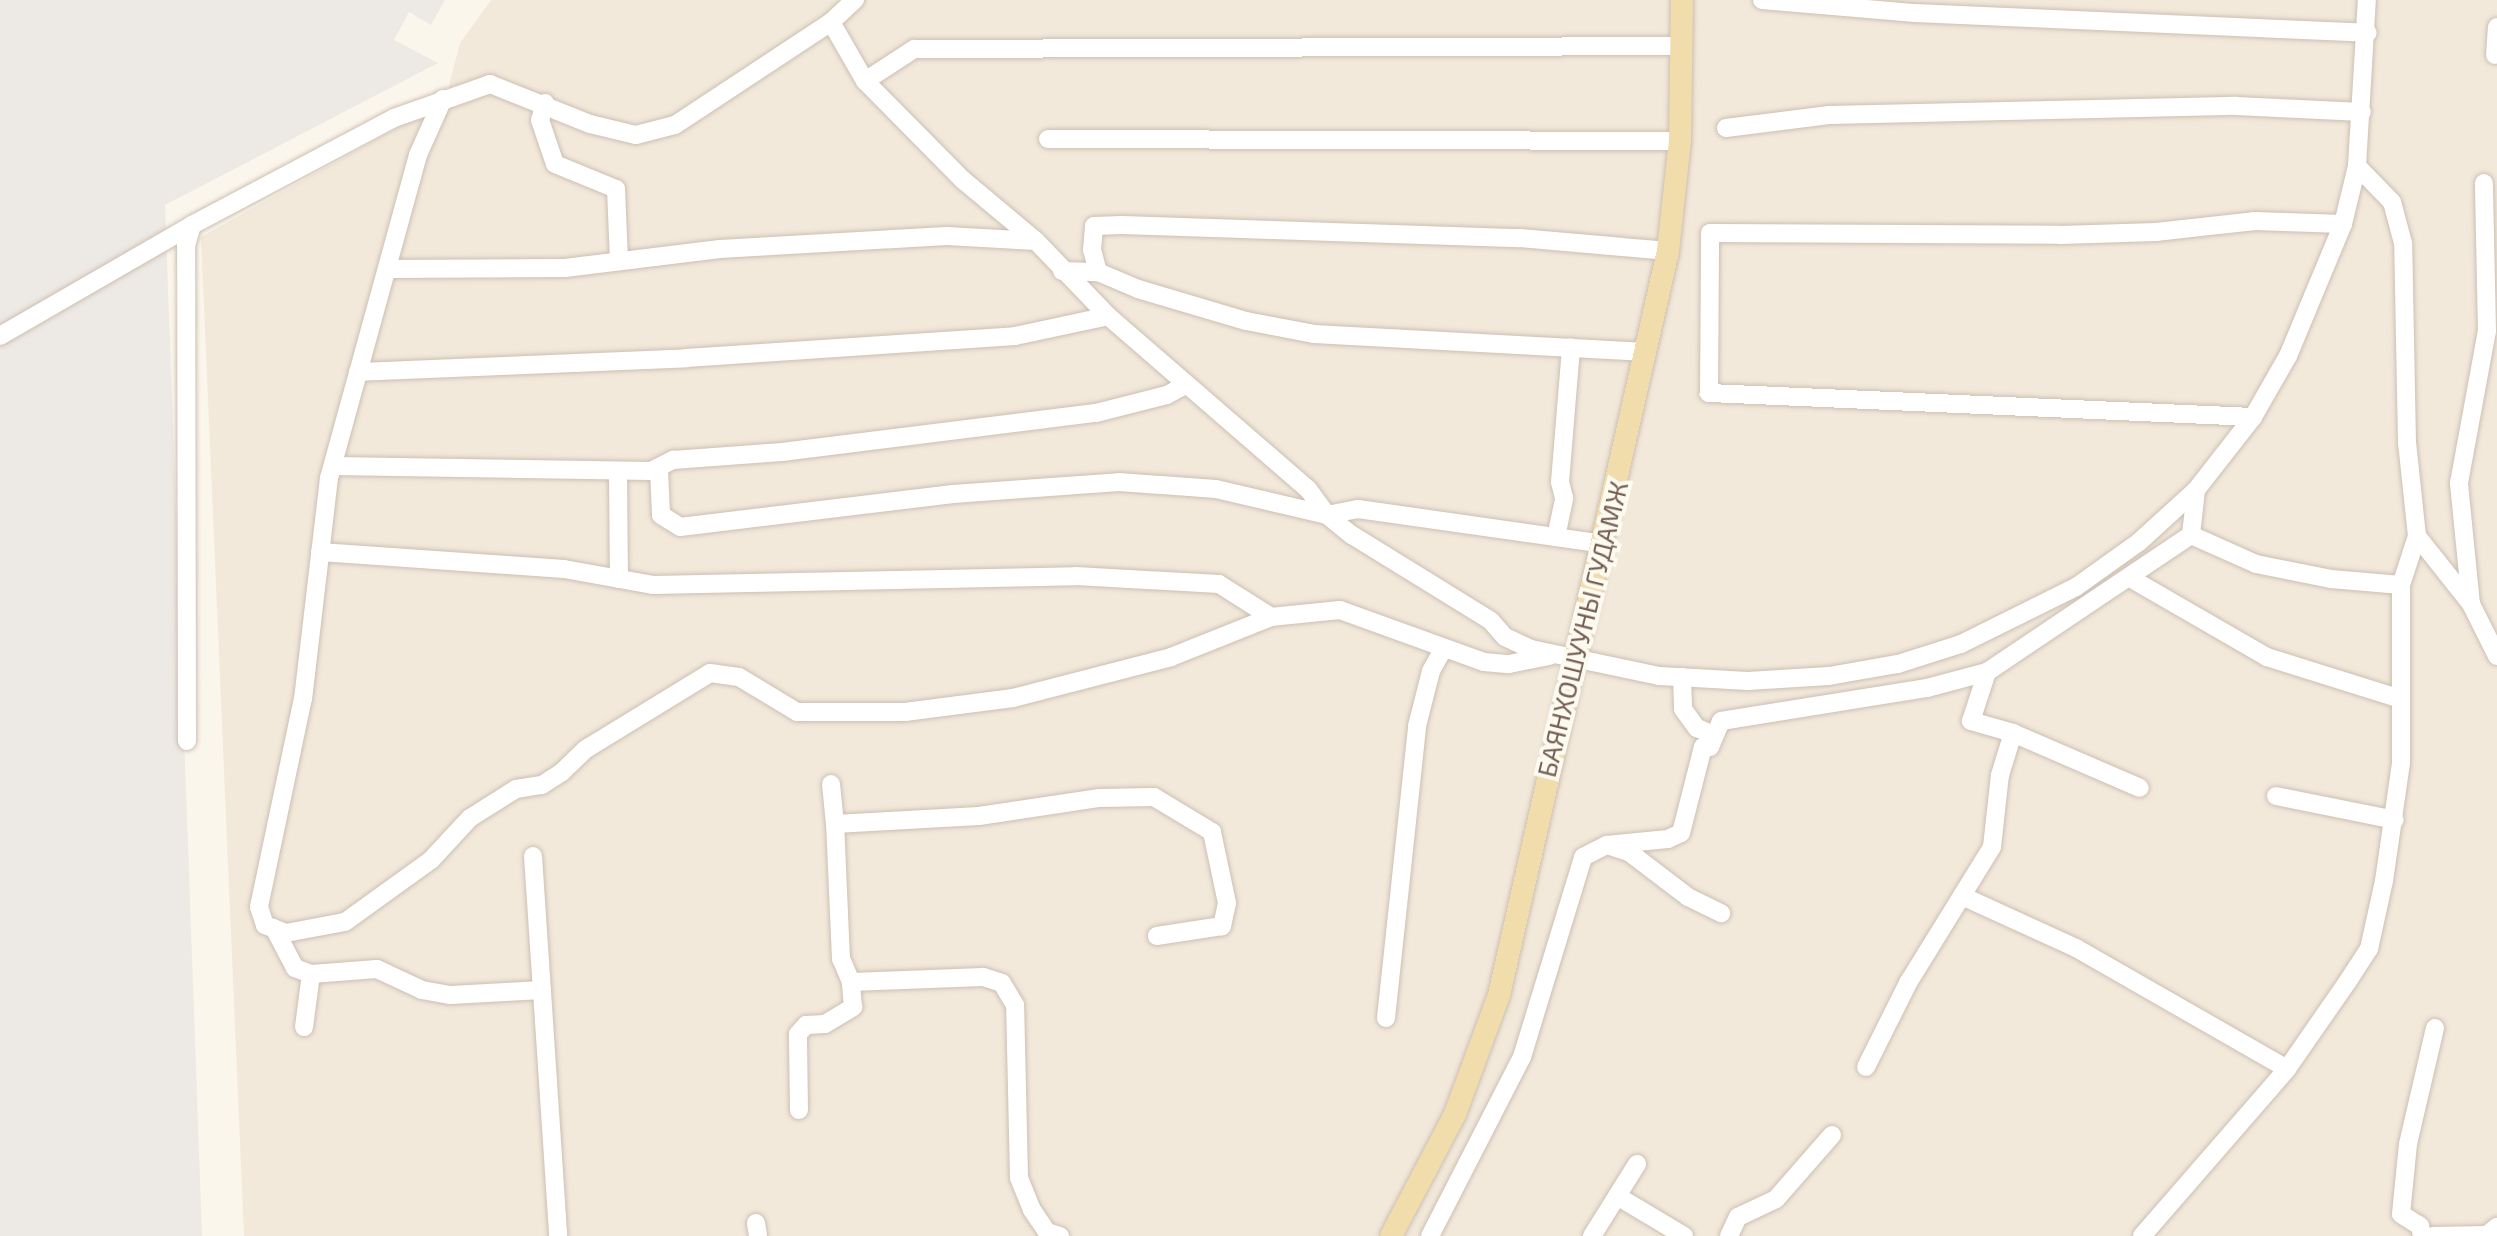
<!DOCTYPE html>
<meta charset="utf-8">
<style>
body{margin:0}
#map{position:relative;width:2497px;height:1236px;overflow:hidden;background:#fbf6ec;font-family:"Exo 2",sans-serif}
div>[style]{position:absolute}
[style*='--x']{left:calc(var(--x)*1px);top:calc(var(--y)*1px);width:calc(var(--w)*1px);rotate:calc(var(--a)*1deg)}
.residential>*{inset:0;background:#f2e9db}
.industrial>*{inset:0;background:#ede9e4}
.roads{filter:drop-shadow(0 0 2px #ccbfb2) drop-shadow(0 0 2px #ccbfb2)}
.minor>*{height:18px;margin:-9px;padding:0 9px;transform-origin:9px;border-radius:9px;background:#fff}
.major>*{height:22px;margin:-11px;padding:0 11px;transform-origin:11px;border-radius:11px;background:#f1ddac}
span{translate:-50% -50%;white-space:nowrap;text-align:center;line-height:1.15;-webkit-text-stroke:8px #fdfaf2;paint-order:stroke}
.street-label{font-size:26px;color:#746051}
</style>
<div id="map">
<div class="residential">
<div style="clip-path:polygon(491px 0,2497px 0,2497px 1236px,244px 1236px,201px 237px,445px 101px,460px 43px)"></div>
</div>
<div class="industrial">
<div style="clip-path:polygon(0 0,445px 0,431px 25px,409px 12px,394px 40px,438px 63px,165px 205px,202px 1236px,0 1236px)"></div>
</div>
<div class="roads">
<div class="minor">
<div style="--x:1762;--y:0;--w:154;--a:4.9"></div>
<div style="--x:1915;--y:13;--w:453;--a:2.5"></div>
<div style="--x:831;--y:22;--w:68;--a:60"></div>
<div style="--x:865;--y:81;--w:139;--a:45.3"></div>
<div style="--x:963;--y:180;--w:95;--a:39.9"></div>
<div style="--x:1036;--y:241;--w:104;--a:46.2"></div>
<div style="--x:1108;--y:316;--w:264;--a:40.9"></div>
<div style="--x:1308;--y:489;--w:32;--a:54"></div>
<div style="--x:1327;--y:515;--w:32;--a:39"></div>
<div style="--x:1352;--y:535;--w:163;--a:31.7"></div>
<div style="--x:1491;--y:621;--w:21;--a:49"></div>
<div style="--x:1505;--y:637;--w:29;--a:25"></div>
<div style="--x:1531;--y:649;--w:131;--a:11.9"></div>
<div style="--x:1659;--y:676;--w:89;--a:3.2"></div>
<div style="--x:1748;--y:681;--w:81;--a:-3.5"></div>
<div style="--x:1829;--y:676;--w:70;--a:-9.9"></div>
<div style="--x:1898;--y:664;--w:66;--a:-17.6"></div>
<div style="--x:1961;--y:644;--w:128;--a:-26.4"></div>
<div style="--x:2076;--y:587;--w:77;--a:-35.5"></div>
<div style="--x:2139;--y:542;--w:77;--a:-42.4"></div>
<div style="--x:2196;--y:490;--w:93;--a:-52"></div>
<div style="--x:2253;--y:417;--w:70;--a:-60.2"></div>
<div style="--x:2288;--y:356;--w:143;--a:-67.4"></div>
<div style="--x:2343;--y:224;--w:60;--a:-76.4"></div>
<div style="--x:2357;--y:166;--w:166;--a:-86.6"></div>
<div style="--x:2495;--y:55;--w:28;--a:-86"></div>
<div style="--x:865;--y:81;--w:59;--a:-33.1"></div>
<div style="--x:914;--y:49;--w:769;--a:-0.22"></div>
<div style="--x:443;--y:99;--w:61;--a:114.1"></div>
<div style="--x:418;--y:155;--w:335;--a:105.4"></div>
<div style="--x:329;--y:478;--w:222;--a:96.7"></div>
<div style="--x:303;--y:698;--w:214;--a:101.9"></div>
<div style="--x:259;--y:907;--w:19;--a:72"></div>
<div style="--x:265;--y:925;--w:22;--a:21"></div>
<div style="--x:286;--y:933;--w:60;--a:-10.6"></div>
<div style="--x:345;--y:922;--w:106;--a:-35.8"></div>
<div style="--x:431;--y:860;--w:57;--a:-47.1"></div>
<div style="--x:470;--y:818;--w:54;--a:-32.2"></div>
<div style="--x:516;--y:789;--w:26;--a:-9"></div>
<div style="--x:542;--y:785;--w:24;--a:-33"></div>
<div style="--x:562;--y:772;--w:33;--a:-44"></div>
<div style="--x:586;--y:749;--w:145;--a:-31.5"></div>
<div style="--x:710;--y:673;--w:29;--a:8"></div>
<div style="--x:739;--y:677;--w:68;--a:31.1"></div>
<div style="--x:797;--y:712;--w:108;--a:0"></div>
<div style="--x:905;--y:712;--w:109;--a:-7.4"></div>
<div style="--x:1013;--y:698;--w:163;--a:-14.5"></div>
<div style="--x:1171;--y:657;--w:108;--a:-21.8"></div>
<div style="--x:545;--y:103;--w:18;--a:106"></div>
<div style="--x:540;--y:120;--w:46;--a:71.2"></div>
<div style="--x:555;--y:164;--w:66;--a:22.3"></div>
<div style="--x:616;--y:189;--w:72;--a:87.6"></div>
<div style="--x:1726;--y:128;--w:104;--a:-7.2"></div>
<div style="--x:1829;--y:115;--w:407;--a:-1.3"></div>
<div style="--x:2236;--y:106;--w:126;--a:2.7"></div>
<div style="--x:1048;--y:139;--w:632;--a:0.18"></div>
<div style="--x:387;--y:269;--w:178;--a:-0.3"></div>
<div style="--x:565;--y:268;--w:156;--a:-7"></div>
<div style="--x:720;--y:249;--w:227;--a:-3.3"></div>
<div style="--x:947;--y:236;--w:89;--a:3.2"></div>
<div style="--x:1062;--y:271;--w:36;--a:2"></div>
<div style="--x:1098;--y:272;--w:43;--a:23"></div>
<div style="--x:1138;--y:289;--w:113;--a:16.5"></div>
<div style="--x:1246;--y:321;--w:69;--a:10.8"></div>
<div style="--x:1314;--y:334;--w:333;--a:3.1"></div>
<div style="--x:1098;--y:272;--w:23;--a:-105"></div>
<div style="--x:1092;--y:250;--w:24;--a:-85"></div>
<div style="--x:1094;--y:226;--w:28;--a:-2"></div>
<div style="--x:1122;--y:225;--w:398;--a:1.9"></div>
<div style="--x:1520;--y:238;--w:149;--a:5"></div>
<div style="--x:0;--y:336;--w:222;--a:-30"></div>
<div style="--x:358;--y:372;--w:328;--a:-2.4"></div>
<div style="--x:686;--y:358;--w:330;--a:-3.8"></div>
<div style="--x:1015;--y:336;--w:95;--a:-12.1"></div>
<div style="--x:2253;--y:417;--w:545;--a:-177.47"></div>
<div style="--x:1709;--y:393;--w:160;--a:-89.6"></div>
<div style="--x:1710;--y:233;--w:350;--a:0.3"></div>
<div style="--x:2060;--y:235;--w:96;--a:-1.8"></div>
<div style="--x:2156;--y:232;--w:100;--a:-6.3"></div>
<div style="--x:2255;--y:221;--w:88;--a:2"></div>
<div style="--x:333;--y:466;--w:318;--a:0.9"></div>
<div style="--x:651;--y:471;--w:25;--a:-27"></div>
<div style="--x:673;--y:460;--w:109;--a:-4.2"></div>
<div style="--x:782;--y:452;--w:316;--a:-7.1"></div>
<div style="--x:1096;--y:413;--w:73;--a:-14.2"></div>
<div style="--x:1167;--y:395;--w:21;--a:-29"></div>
<div style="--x:659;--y:469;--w:46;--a:87.5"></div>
<div style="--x:661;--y:515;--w:22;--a:32"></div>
<div style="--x:680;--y:527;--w:275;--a:-6.9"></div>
<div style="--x:953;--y:494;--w:166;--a:-4.1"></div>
<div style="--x:1119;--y:482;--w:97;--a:4.1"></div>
<div style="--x:1216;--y:489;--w:114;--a:13.2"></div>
<div style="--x:1327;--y:515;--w:32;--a:-11"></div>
<div style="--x:1358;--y:509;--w:248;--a:8.1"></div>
<div style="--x:618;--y:472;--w:107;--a:89.5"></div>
<div style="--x:2191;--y:535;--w:45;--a:-83.7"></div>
<div style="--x:2417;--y:536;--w:87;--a:51.5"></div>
<div style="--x:2471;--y:604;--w:58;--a:63.4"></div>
<div style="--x:1556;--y:537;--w:40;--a:-78"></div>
<div style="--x:1564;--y:498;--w:16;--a:-104"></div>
<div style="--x:1560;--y:482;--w:135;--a:-85.3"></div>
<div style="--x:320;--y:552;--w:245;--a:4"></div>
<div style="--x:564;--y:569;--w:90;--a:10.2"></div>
<div style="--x:653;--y:585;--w:423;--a:-1.2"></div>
<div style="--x:1076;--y:576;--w:143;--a:3.2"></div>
<div style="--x:1219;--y:584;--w:62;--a:32.4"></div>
<div style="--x:1271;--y:617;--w:69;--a:-5.8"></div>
<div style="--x:1340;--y:610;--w:153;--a:19.9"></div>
<div style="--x:1484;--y:662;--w:25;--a:5"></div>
<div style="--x:1509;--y:664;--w:41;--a:-11.3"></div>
<div style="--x:2130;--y:578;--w:158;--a:30"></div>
<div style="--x:2267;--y:657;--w:140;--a:17.4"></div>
<div style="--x:2471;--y:604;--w:122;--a:-95.7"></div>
<div style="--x:2459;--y:483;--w:155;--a:-79.6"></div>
<div style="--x:2487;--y:331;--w:148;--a:-91.2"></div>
<div style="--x:1682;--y:677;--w:32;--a:88"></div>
<div style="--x:1683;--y:709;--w:24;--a:54"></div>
<div style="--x:1697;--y:728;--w:16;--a:22"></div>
<div style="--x:2013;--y:733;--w:138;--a:23.4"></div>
<div style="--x:187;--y:741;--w:496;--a:-90.1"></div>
<div style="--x:186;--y:245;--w:21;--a:-73"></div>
<div style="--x:192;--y:225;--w:229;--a:-27.9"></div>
<div style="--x:394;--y:118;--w:102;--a:-19.5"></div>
<div style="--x:490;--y:84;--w:108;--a:21.8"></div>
<div style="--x:590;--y:124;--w:47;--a:13.4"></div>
<div style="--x:636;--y:135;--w:40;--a:-14.4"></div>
<div style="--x:675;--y:125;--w:187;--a:-33.4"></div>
<div style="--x:831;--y:22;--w:33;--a:-43"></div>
<div style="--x:831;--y:784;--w:40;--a:84.3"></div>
<div style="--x:2276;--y:796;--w:121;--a:11.4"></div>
<div style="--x:1607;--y:845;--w:61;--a:-5.6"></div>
<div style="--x:1668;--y:839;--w:14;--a:-25"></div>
<div style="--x:1681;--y:833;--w:89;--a:-75.7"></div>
<div style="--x:1703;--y:747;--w:7;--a:0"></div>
<div style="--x:1710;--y:747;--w:28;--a:-67"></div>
<div style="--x:1721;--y:721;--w:209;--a:-9.1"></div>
<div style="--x:1927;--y:688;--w:62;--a:-14.9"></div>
<div style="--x:1987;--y:672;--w:246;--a:-33.9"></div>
<div style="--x:2191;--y:535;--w:71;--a:24"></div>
<div style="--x:2256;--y:564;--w:76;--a:11.3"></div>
<div style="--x:2331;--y:579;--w:70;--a:4.9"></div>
<div style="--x:533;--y:856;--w:381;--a:86.2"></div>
<div style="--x:1962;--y:896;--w:125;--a:24.5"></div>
<div style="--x:2076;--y:948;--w:243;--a:29.8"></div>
<div style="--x:274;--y:928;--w:45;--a:62.3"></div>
<div style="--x:295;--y:968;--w:17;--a:21"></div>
<div style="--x:1386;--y:1018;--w:294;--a:-83.9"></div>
<div style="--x:1417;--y:726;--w:57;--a:-75.7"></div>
<div style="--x:1431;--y:671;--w:23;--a:-61"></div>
<div style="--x:304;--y:1027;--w:53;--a:-82.5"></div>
<div style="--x:311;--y:974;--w:66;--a:-4.3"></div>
<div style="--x:377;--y:969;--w:50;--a:25"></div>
<div style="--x:422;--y:990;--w:29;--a:10"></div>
<div style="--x:451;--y:995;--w:91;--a:-3.1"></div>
<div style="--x:1866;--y:1067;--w:94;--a:-63.4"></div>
<div style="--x:1908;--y:983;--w:160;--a:-58.3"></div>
<div style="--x:1992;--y:847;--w:72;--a:-83.7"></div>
<div style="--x:2000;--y:775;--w:44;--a:-72.8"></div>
<div style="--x:2013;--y:733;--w:44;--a:-164.1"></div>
<div style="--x:1971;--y:721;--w:52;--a:-71.9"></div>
<div style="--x:799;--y:1110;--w:76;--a:-90.8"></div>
<div style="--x:798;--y:1034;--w:12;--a:-48"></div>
<div style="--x:806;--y:1025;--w:19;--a:-3"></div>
<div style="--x:825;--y:1024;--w:33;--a:-31"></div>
<div style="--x:853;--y:1007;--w:25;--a:-95"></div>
<div style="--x:1617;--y:1196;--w:78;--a:30.8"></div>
<div style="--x:756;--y:1223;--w:13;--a:81"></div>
<div style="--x:1060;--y:1236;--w:14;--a:-163"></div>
<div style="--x:1047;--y:1232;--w:27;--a:-124"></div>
<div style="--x:1032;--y:1210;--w:35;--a:-112"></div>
<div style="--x:1019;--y:1177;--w:172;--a:-91.3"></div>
<div style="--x:1015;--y:1005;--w:26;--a:-121"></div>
<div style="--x:1002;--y:983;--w:20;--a:-162"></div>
<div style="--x:983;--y:977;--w:132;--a:177.8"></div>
<div style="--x:851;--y:982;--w:25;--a:-113"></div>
<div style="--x:841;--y:959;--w:135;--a:-92.5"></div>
<div style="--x:835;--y:824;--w:144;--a:-3.2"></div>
<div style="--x:979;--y:816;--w:122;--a:-8.5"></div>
<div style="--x:1100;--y:798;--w:54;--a:-1.1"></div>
<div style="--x:1154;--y:797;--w:68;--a:31.1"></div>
<div style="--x:1212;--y:832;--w:73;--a:78.1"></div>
<div style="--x:1227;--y:903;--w:24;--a:102"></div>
<div style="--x:1222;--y:926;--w:66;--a:171.3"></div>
<div style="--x:1430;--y:1236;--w:201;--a:-62.8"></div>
<div style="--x:1522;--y:1057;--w:209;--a:-73"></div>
<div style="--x:1583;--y:857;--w:27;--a:-27"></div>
<div style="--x:1607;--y:845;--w:23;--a:18"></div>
<div style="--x:1629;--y:852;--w:74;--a:37.3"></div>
<div style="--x:1688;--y:897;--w:37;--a:26"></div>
<div style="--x:1592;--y:1236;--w:85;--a:-58"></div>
<div style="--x:1729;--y:1236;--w:21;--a:-65"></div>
<div style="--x:1738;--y:1217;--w:42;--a:-25.3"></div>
<div style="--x:1776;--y:1199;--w:85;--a:-48.8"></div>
<div style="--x:2142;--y:1236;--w:221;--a:-49"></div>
<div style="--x:2287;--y:1069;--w:107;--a:-55.3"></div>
<div style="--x:2348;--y:981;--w:38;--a:-57"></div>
<div style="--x:2369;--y:949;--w:70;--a:-77.6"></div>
<div style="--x:2384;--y:881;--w:119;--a:-81.8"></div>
<div style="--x:2401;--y:763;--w:178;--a:-90"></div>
<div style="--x:2401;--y:585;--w:52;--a:-71.9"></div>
<div style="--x:2417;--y:536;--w:94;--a:-96.1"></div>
<div style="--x:2407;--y:443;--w:200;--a:-91.1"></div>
<div style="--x:2403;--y:243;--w:42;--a:-105"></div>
<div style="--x:2392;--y:202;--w:50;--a:-134.2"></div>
<div style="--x:2422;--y:1236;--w:10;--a:-101"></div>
<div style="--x:2420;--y:1226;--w:22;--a:-148"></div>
<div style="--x:2401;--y:1214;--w:70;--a:-84.3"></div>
<div style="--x:2408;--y:1144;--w:119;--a:-76.9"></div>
<div style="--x:2433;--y:1236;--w:54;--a:-1.1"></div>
<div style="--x:2487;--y:1235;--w:13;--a:-39"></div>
</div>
<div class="major">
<div style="--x:1391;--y:1236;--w:138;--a:-62.3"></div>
<div style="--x:1455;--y:1114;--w:127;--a:-69.7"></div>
<div style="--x:1499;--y:995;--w:763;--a:-77.2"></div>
<div style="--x:1668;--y:251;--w:111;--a:-83.8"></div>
<div style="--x:1680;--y:141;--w:141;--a:-89.2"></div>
</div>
</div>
<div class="street-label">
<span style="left:1582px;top:629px;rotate:-76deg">БАЯНХОШУУНЫ ГУДАМЖ</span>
</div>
</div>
